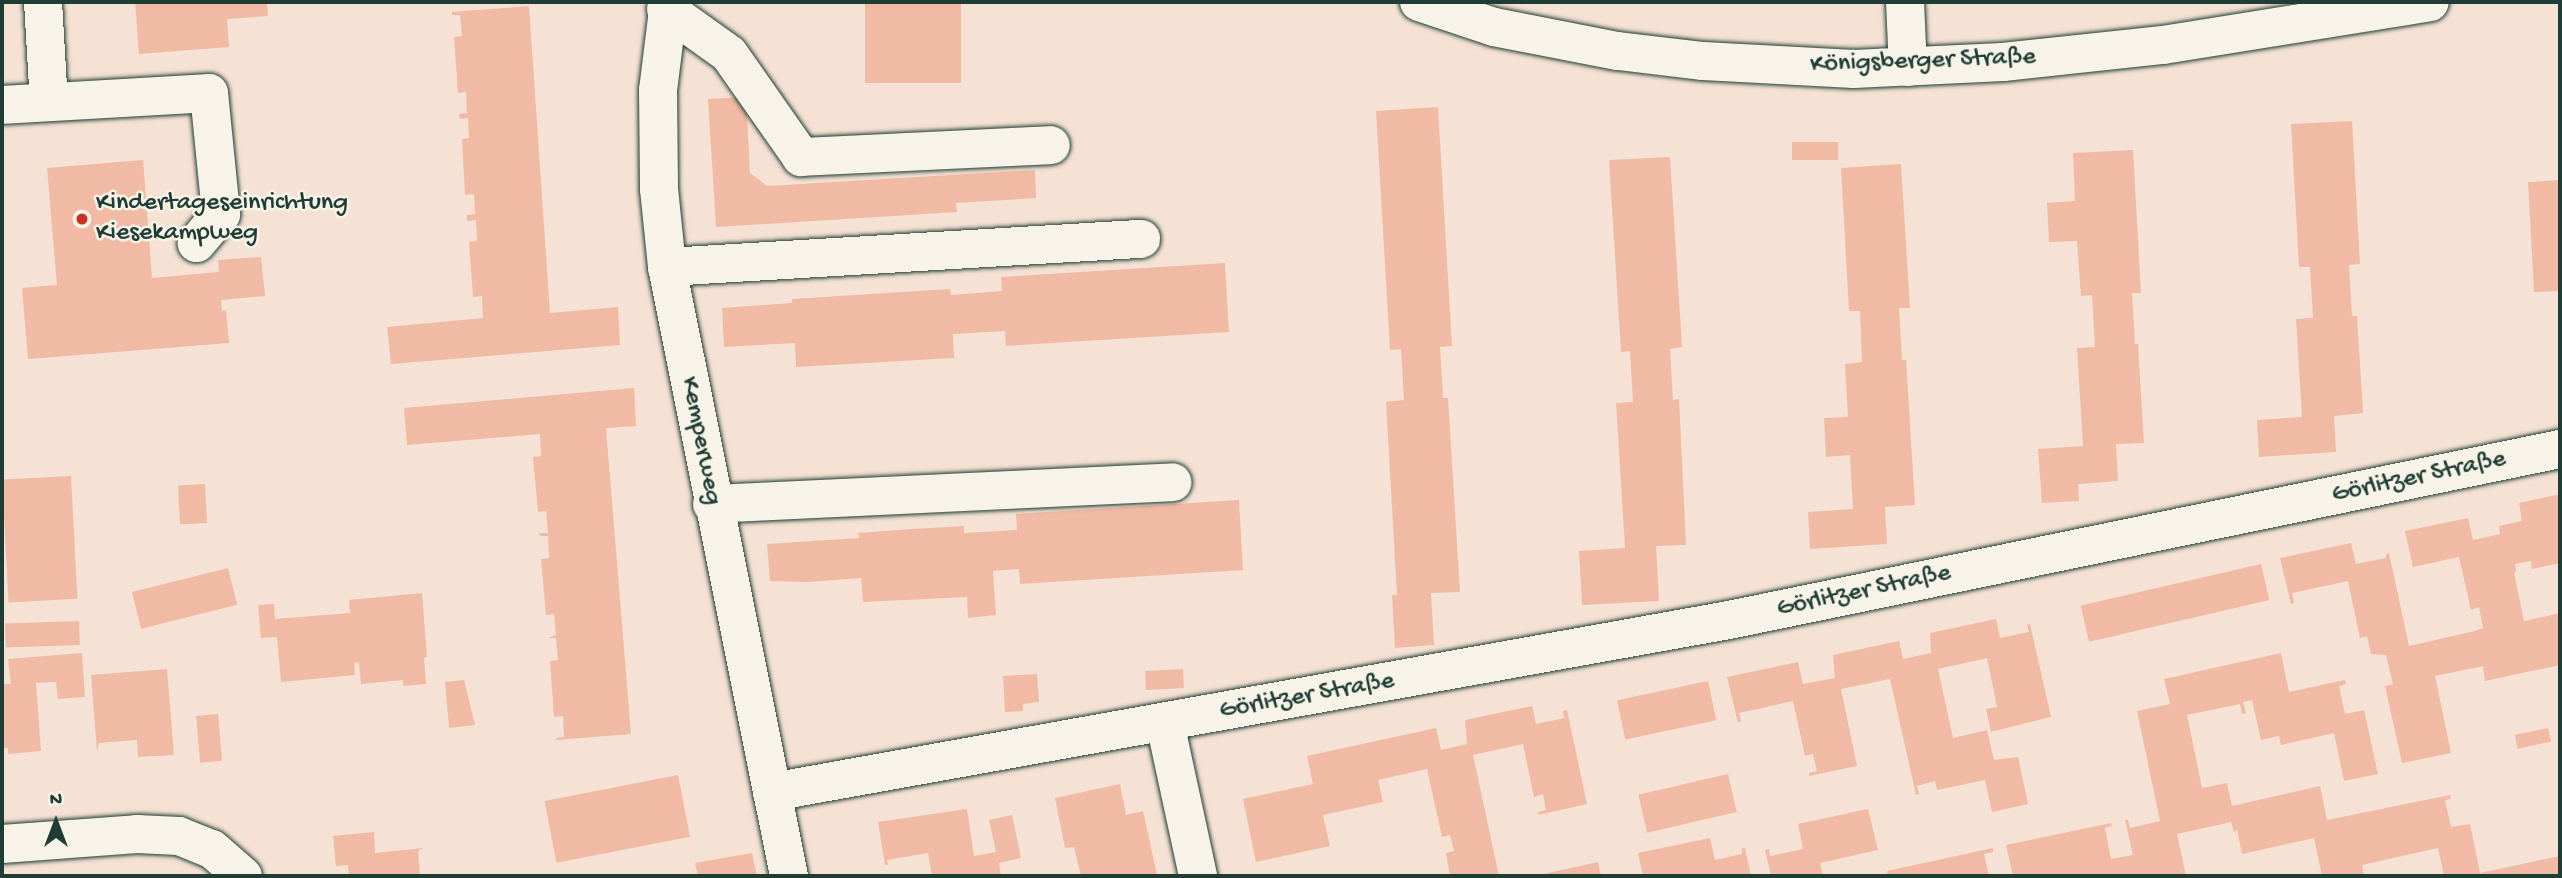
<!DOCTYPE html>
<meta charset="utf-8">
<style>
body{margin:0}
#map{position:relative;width:2562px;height:878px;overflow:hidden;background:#f5e2d4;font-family:"Gochi Hand",sans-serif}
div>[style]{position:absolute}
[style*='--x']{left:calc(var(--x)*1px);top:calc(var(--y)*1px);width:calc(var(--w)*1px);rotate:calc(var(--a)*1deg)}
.building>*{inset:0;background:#f1baa4;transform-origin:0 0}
.roads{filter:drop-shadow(0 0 2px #1f3d34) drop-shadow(0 0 2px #1f3d34)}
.minor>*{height:38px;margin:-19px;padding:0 19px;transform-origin:19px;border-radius:19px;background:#f7f3e8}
.dots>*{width:19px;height:19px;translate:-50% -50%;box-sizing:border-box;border:4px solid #f7f3e8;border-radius:50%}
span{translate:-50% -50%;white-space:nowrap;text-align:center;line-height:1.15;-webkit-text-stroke:5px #f7f3e8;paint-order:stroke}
.street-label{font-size:26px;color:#1f3d34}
.poi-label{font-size:26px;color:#1f3d34}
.left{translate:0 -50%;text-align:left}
.frame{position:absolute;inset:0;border:4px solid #1f3d34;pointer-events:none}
.north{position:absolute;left:21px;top:787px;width:70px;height:70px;-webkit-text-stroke:5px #f7f3e8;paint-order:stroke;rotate:0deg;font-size:19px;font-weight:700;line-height:28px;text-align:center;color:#1f3d34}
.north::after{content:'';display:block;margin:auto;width:24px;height:32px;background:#1f3d34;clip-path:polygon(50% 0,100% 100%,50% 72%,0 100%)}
</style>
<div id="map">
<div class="building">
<div style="clip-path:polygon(135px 2px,267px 2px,268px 16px,227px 19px,229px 47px,139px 54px)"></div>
<div style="left:865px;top:2px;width:96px;height:81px"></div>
<div style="clip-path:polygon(529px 6px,550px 313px,618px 307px,620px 345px,391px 364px,387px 327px,483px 318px,482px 296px,473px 297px,469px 242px,477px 241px,476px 220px,467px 221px,467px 215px,475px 214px,474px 194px,465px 195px,462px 139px,469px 138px,468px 118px,460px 119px,459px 114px,467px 113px,466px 92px,458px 93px,454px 37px,462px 36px,460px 15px,452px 15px,452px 12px)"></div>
<div style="clip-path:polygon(746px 97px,750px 173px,767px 186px,1035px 170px,1036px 198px,956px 203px,957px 212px,716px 227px,708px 99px)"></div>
<div style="clip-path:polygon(1438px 107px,1452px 346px,1440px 347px,1443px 398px,1448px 398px,1460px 592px,1431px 593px,1434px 645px,1395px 648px,1392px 595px,1397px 595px,1386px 402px,1404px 400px,1401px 349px,1390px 350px,1376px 111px)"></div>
<div style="clip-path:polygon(2352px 121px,2360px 264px,2349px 265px,2352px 316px,2357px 316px,2363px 413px,2334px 416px,2336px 452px,2259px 457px,2257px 420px,2302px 417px,2296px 319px,2313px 318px,2310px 267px,2299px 267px,2291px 124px)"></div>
<div style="left:1838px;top:142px;width:18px;height:46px;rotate:90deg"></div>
<div style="clip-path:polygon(2133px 150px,2141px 293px,2132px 293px,2135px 344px,2138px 344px,2144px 443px,2116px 444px,2118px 481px,2078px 484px,2079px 501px,2042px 503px,2038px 449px,2083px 446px,2077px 348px,2095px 347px,2092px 295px,2081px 296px,2077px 241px,2049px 242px,2047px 203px,2075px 201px,2073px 153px)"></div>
<div style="clip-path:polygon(1670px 157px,1682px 347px,1670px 349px,1673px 400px,1679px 399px,1686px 545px,1656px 546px,1659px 601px,1582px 605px,1579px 551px,1625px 548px,1616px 403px,1633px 402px,1630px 351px,1621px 352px,1609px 160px)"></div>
<div style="clip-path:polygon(143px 160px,152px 278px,219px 272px,218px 260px,261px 257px,265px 296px,221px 300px,222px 311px,226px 310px,229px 343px,28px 359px,22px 288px,57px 285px,47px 168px)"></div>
<div style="clip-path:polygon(1901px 164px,1910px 308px,1899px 308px,1902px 360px,1906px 360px,1915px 505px,1885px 507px,1887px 544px,1810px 549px,1808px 512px,1853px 509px,1850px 455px,1826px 457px,1824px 418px,1848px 417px,1845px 364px,1862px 362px,1860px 311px,1849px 311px,1841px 168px)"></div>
<div style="clip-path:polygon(2560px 180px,2560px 291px,2534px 292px,2528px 182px)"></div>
<div style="clip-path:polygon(1225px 263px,1229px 332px,1006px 346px,1005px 331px,953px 334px,954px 358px,796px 367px,795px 343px,724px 347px,722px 308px,792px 303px,792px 299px,950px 289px,951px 295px,1002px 291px,1001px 277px)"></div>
<div style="clip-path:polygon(634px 388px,636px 426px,606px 428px,631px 734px,557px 740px,556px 738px,564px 737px,563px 716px,554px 717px,550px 661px,558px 660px,556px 638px,548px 638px,556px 635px,554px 614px,546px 615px,541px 559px,549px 558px,548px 536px,540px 536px,539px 533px,548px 533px,546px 511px,538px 512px,533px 457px,541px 456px,540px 434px,407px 445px,404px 408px)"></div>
<div style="left:71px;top:476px;width:123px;height:69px;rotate:87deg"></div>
<div style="left:205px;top:484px;width:39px;height:27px;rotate:87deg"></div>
<div style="clip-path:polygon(2560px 494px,2560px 563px,2532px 569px,2531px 561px,2515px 564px,2516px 572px,2514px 573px,2524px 621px,2560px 613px,2560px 665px,2485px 681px,2483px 666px,2435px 676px,2451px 753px,2402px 763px,2385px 686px,2393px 684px,2386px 655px,2371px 654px,2367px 636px,2360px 638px,2348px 581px,2292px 593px,2294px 603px,2291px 604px,2280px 558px,2351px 543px,2356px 564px,2386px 558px,2386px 554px,2389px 553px,2409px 646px,2475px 631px,2483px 628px,2479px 607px,2471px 610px,2459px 557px,2413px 567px,2405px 531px,2468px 518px,2473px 540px,2500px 534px,2499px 526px,2522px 521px,2519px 503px)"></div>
<div style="clip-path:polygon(1239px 500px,1243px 570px,1020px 584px,1019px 569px,993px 571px,996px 615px,968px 618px,967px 597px,863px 602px,861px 578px,808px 582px,770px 581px,767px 544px,859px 538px,858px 533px,912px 529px,964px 526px,964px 533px,1017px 530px,1016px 514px)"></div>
<div style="left:2261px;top:564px;width:37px;height:185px;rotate:77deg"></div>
<div style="left:228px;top:568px;width:38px;height:99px;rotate:76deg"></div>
<div style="clip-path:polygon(422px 593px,427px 657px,424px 658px,426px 684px,403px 686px,403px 680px,361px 684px,359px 662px,354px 663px,355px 675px,281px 682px,277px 637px,261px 638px,258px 605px,274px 604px,275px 619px,350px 613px,349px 600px)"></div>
<div style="clip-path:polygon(1996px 619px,2000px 638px,2029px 632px,2027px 625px,2030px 624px,2051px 717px,1991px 732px,1986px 709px,1997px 707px,1987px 658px,1938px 669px,1953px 738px,1987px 730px,1994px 760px,2018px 757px,2028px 804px,1992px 812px,1985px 780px,1937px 790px,1935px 781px,1917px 786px,1919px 794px,1916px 795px,1890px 679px,1841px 689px,1857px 766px,1809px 776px,1809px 773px,1817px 771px,1813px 754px,1805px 756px,1793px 701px,1739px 713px,1741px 721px,1738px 723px,1727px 677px,1798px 662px,1803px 684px,1835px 678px,1833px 655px,1899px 641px,1903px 659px,1931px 653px,1930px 633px)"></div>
<div style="left:79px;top:621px;width:24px;height:74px;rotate:88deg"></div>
<div style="clip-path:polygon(82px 653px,85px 697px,58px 699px,56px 682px,36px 683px,41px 751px,8px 754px,8px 748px,2px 748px,2px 684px,11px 684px,8px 659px)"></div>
<div style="clip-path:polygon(2281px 653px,2289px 692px,2345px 680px,2346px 684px,2339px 686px,2345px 714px,2364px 710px,2378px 774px,2344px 781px,2334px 733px,2281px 745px,2279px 736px,2261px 740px,2252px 700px,2243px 702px,2246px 713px,2242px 714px,2240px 704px,2187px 715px,2202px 788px,2227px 783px,2232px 806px,2320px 786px,2327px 820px,2450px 795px,2451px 799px,2445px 800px,2451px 827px,2470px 824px,2480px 873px,2560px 856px,2560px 876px,2444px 876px,2438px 848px,2362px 865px,2364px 876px,2322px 876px,2314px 838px,2242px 854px,2237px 830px,2234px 832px,2231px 822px,2177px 834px,2186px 876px,2013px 876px,2006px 845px,2111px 823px,2112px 826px,2105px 828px,2111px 859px,2133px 855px,2125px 820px,2128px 820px,2130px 828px,2160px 821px,2137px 711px,2170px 704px,2164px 679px)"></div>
<div style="clip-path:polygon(167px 669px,174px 755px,138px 757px,137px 740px,99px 743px,97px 751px,91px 675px)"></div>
<div style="left:1183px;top:669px;width:19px;height:38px;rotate:87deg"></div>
<div style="clip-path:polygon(1037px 674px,1039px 702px,1023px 704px,1023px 711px,1005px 712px,1003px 676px)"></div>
<div style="clip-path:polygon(464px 680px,475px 725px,449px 728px,445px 682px)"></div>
<div style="left:1708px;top:681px;width:40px;height:93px;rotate:78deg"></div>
<div style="clip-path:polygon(1532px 706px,1536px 724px,1564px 718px,1563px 711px,1567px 710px,1587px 804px,1538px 815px,1538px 812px,1546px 810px,1543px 794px,1534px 797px,1523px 744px,1473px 755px,1499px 876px,1450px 876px,1446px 853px,1454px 851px,1450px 835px,1442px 837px,1427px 769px,1378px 780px,1383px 802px,1323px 815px,1330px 846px,1256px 862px,1243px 799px,1313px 784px,1307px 756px,1436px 728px,1441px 750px,1467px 744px,1465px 720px)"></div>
<div style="left:218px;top:714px;width:47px;height:22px;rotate:85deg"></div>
<div style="left:2548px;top:728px;width:14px;height:34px;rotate:78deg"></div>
<div style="left:1728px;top:774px;width:39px;height:92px;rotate:77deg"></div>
<div style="left:678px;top:775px;width:63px;height:136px;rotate:79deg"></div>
<div style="clip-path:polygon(1120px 784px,1126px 815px,1143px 811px,1157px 875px,1081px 876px,1074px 847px,1065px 848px,1055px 798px)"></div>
<div style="clip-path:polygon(967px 809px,974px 856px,996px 852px,989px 820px,1012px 815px,1021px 858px,999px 863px,1001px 876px,932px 876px,928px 853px,887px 860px,888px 865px,885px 865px,878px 822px)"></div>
<div style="clip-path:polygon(1868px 809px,1878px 850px,1820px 863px,1823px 876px,1771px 876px,1765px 850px,1769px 849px,1770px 856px,1803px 849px,1798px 824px)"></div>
<div style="clip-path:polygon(374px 832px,375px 853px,424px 848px,418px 851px,420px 876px,349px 876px,348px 865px,336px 866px,333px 836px)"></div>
<div style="clip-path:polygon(1710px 838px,1715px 860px,1742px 854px,1742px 848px,1745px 848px,1751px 876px,1643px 876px,1638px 853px)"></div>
<div style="clip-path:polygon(1993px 848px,1993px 852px,1984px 854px,1989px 876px,1888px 876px,1887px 871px)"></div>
<div style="clip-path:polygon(752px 853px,757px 876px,698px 876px,695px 863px)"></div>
<div style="clip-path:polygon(1598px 862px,1601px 876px,1539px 876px,1539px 875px)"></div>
</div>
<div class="roads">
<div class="minor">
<div style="--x:43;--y:2;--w:100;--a:86.6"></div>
<div style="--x:669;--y:2;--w:89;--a:97.1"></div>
<div style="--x:658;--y:90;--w:99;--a:89.4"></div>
<div style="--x:659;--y:189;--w:78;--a:84.1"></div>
<div style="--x:667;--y:267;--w:621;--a:78.67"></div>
<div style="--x:1419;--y:2;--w:79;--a:18.4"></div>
<div style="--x:1494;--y:27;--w:126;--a:11"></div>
<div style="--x:1618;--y:51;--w:86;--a:6.7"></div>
<div style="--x:1703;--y:61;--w:151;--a:3"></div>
<div style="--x:1854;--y:69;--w:149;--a:-2.7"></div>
<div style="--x:2003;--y:62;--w:161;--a:-6.1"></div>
<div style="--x:2163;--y:45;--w:270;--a:-9.1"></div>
<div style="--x:1905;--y:2;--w:65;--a:87.4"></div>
<div style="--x:666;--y:9;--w:77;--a:35.5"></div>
<div style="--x:729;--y:54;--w:126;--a:55"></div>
<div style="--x:801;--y:157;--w:250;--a:-2.7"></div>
<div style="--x:2;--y:105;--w:207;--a:-3.3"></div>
<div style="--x:209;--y:93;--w:122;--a:84.3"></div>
<div style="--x:221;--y:214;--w:38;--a:130"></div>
<div style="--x:667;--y:267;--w:475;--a:-3.4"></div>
<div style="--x:712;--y:504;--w:461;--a:-2.7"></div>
<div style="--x:1165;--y:723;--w:157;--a:77.8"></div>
<div style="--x:772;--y:792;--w:972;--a:-10.19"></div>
<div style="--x:1729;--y:620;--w:848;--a:-11.63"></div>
<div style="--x:2;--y:844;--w:135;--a:-4.2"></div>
<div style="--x:137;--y:834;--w:42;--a:2.7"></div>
<div style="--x:179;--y:836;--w:35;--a:22"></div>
<div style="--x:212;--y:849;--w:41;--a:41.1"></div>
</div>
</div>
<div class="dots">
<div style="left:82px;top:219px;background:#c8321e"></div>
</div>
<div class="street-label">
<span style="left:1923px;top:62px;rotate:-2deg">Königsberger Straße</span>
<span style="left:700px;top:441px;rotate:79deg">Kemperweg</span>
<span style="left:2419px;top:478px;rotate:-12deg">Görlitzer Straße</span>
<span style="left:1864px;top:592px;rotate:-12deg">Görlitzer Straße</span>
<span style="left:1307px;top:697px;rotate:-10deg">Görlitzer Straße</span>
</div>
<div class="poi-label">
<span class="left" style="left:96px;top:219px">Kindertageseinrichtung<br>Kiesekampweg</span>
</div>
<div class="frame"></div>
<div class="north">N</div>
</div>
